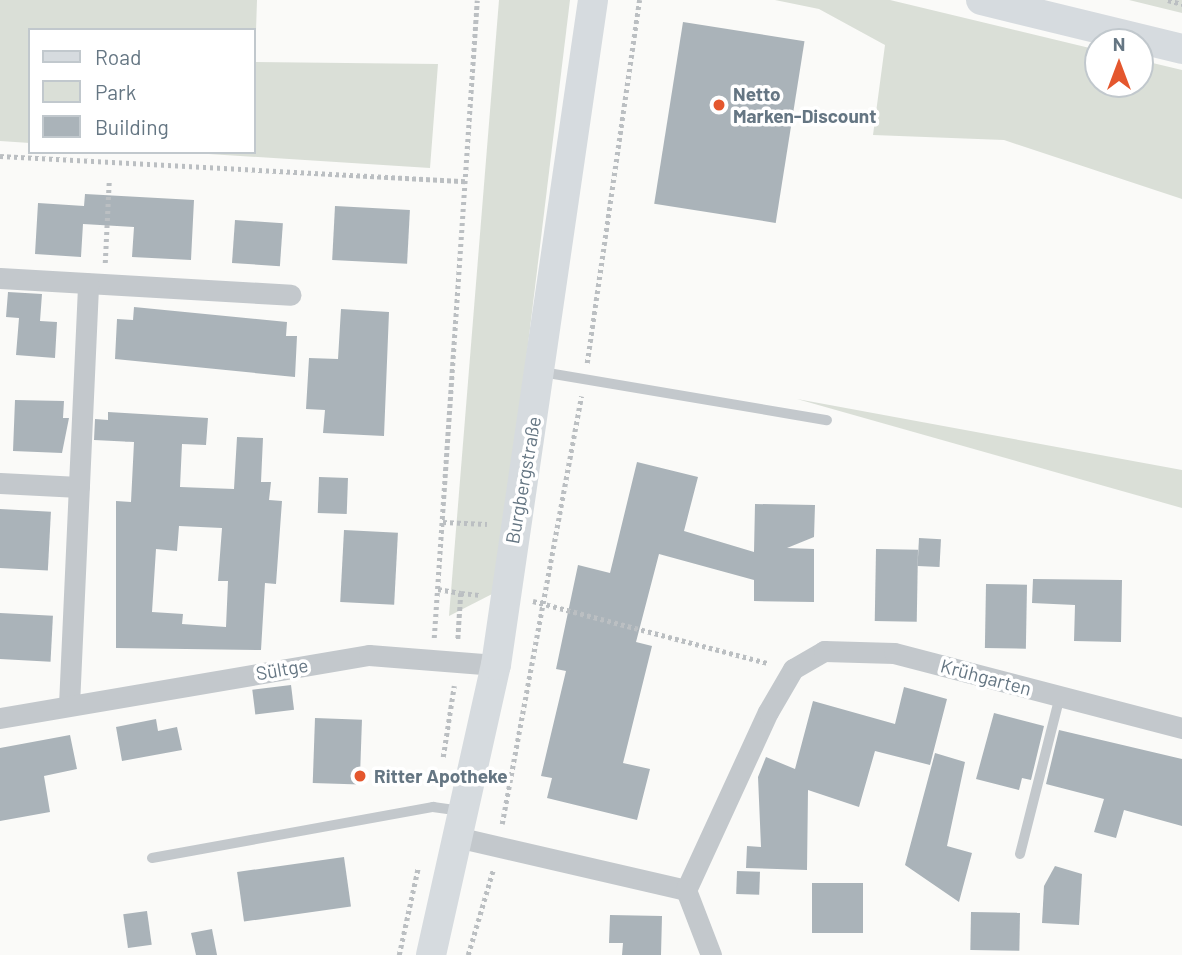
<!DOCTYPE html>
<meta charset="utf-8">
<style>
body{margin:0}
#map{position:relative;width:1182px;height:955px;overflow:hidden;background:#fafaf8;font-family:Barlow,sans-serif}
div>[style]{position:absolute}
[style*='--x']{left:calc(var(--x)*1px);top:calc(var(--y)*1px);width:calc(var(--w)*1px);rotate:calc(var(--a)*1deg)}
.green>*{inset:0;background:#dadfd7}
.building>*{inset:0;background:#aab3b9;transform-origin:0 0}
.path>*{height:4.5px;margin-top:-2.25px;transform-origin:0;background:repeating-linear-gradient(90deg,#bbbfc2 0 3.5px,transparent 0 7px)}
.lane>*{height:10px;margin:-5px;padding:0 5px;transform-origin:5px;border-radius:5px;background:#c3c8cc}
.street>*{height:21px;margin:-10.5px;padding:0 10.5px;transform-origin:10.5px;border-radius:10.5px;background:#c3c8cc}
.secondary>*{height:30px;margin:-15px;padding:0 15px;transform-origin:15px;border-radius:15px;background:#d6dbdf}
.dots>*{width:19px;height:19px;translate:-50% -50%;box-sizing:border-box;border:4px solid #fff;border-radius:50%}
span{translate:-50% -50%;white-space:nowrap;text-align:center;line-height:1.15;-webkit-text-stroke:7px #fff;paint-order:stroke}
.poi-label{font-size:19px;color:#657683;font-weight:700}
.left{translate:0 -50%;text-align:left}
.street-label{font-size:19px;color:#657683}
.legend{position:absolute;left:28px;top:28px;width:228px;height:126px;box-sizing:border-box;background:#fff;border:2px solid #c1c8cd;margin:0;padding:9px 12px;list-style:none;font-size:21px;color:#657683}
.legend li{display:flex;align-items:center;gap:14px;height:35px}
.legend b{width:35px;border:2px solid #c1c8cd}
.north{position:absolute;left:1084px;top:28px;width:70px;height:70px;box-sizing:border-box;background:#fff;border:2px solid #c1c8cd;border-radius:50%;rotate:0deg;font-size:19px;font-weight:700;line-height:28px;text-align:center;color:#657683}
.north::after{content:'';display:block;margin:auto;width:24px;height:32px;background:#e4572e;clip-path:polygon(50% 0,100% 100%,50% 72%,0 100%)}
</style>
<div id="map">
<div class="green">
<div style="clip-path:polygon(0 0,257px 0,255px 62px,438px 64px,430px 168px,177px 152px,254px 152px,254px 30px,30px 30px,30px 143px,0 141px)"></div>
<div style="clip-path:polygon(499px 0,570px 0,498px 591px,449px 616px)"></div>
<div style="clip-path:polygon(775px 0,890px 0,1098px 50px,1098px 84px,1140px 84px,1140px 60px,1182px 70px,1182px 199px,1004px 140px,873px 135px,885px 45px,819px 9px)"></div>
<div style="clip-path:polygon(1129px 0,1182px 0,1182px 13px)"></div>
<div style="clip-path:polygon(797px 399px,1182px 470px,1182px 508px)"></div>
</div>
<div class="building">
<div style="left:683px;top:22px;width:123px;height:184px;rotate:9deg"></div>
<div style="clip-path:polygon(85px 194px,194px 200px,191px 260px,132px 257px,134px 227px,83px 224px,81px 257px,35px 254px,38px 203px,84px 206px)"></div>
<div style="left:335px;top:206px;width:75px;height:54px;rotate:3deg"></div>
<div style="left:235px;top:220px;width:48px;height:43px;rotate:4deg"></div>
<div style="clip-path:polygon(8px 292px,42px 294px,40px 321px,57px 322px,55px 358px,16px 355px,19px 318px,6px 317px)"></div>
<div style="clip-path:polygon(134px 307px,287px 322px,286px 336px,297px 336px,295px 377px,115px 359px,117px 319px,133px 320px)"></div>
<div style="clip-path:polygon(341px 309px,389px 312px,384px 436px,323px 433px,325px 410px,306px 409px,309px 358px,338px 359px)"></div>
<div style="clip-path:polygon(15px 400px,64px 401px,63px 418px,69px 418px,62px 453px,13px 451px)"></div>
<div style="clip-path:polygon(evenodd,108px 412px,208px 418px,206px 445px,182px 444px,180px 487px,234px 489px,237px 437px,263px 438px,261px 482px,271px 482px,269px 500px,282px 501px,276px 584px,265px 583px,261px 650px,116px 648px,116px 501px,131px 502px,134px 442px,94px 440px,95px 419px,108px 420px,108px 412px,179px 526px,222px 528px,218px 581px,228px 581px,226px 627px,182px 624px,183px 614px,152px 612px,156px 549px,177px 551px,179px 526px)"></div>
<div style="clip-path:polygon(637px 462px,698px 477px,684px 531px,754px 552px,755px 504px,815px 505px,814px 537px,787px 548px,814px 549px,814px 602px,754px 601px,754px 580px,659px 554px,636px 642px,652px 646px,623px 763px,650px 769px,637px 820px,547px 798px,552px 778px,541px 776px,566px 671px,556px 669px,578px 565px,610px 573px)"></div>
<div style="left:319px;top:477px;width:29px;height:36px;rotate:2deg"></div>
<div style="left:0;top:509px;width:51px;height:59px;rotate:3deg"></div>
<div style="left:344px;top:530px;width:54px;height:72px;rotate:3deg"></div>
<div style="left:919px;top:538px;width:22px;height:28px;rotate:3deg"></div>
<div style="left:876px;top:549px;width:42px;height:72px;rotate:1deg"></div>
<div style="clip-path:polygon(1033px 579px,1122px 580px,1121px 642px,1074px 641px,1075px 605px,1032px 603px)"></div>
<div style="left:986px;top:584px;width:41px;height:64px;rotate:1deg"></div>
<div style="left:0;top:613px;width:53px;height:46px;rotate:3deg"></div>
<div style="left:291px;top:685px;width:25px;height:39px;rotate:83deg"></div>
<div style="clip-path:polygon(904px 687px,947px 699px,930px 765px,875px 751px,859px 807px,808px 790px,807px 870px,746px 868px,747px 846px,761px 847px,758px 777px,766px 757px,795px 769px,813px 701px,895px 724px)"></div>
<div style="clip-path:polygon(994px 713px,1044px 726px,1031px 780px,1022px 778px,1019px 790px,976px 779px)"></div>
<div style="left:315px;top:718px;width:47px;height:65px;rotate:2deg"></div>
<div style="clip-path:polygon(156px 719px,158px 731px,177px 727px,182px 750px,122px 761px,116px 727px)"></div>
<div style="clip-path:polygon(1059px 730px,1182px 759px,1182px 826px,1124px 810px,1116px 838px,1094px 832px,1104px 799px,1046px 784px)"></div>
<div style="clip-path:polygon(70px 735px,77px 769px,44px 776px,50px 812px,0 821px,0 748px)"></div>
<div style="clip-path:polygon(935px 753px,965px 762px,947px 846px,972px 853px,959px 902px,905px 865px)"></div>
<div style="left:344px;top:857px;width:50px;height:108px;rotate:82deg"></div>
<div style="clip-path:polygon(1055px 866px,1082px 874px,1079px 925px,1042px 923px,1044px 886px)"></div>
<div style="left:737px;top:871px;width:23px;height:23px;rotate:2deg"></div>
<div style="left:812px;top:883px;width:51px;height:50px"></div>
<div style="left:147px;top:911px;width:34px;height:24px;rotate:82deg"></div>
<div style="left:971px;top:912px;width:49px;height:38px;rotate:1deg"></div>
<div style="clip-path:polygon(610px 915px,662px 916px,661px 955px,622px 955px,623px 943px,609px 943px)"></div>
<div style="clip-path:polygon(212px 929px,217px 955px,196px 955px,191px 933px)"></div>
</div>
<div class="path">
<div style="--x:1168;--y:0;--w:15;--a:16"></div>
<div style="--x:0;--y:156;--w:466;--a:3.1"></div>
<div style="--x:105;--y:263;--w:81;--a:-87.2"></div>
<div style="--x:587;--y:363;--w:367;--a:-81.8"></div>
<div style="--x:443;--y:522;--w:44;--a:2.6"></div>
<div style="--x:438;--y:589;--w:23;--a:10"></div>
<div style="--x:461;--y:593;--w:46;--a:93.7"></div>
<div style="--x:461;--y:593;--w:18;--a:6"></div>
<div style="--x:533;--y:601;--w:243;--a:14.8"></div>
<div style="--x:434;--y:638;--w:639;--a:-86.14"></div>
<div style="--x:443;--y:757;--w:72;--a:-81.2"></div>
<div style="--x:502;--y:824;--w:435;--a:-79.5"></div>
<div style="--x:399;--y:955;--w:89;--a:-77.7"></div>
<div style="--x:468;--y:955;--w:89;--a:-73.6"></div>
</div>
<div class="lane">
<div style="--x:542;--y:372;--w:289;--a:9.6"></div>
<div style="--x:1020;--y:854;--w:163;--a:-75.8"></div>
<div style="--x:152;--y:858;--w:286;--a:-10.3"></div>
<div style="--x:433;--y:807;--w:29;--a:8"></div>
</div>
<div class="street">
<div style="--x:0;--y:278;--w:291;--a:3.3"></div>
<div style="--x:0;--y:483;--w:79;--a:2.9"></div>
<div style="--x:69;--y:705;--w:422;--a:-87.4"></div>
<div style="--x:0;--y:718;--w:374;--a:-9.7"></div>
<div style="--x:369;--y:655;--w:127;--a:4.5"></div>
<div style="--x:461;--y:838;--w:231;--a:13"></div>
<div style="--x:711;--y:955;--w:70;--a:-111"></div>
<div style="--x:686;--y:890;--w:196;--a:-65.3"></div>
<div style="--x:768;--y:712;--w:50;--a:-59.8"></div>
<div style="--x:793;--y:669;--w:36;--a:-30"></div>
<div style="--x:824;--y:651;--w:70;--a:1.6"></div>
<div style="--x:894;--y:653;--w:298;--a:14.6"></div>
</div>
<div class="secondary">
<div style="--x:981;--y:0;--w:207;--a:13.7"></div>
<div style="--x:431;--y:955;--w:297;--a:-77.4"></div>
<div style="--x:496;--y:665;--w:672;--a:-81.7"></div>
</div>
<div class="dots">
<div style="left:719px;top:105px;background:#e4572e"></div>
<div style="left:360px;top:776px;background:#e4572e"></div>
</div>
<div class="poi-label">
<span class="left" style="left:733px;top:105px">Netto<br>Marken-Discount</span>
<span class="left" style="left:374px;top:776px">Ritter Apotheke</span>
</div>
<div class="street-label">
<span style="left:523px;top:480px;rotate:-80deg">Burgbergstraße</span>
<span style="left:282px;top:669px;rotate:-10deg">Sültge</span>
<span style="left:986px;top:677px;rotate:15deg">Krühgarten</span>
</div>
<ul class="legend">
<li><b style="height:9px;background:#d6dbdf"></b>Road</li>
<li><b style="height:19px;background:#dadfd7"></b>Park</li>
<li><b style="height:19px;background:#aab3b9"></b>Building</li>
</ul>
<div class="north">N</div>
</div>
